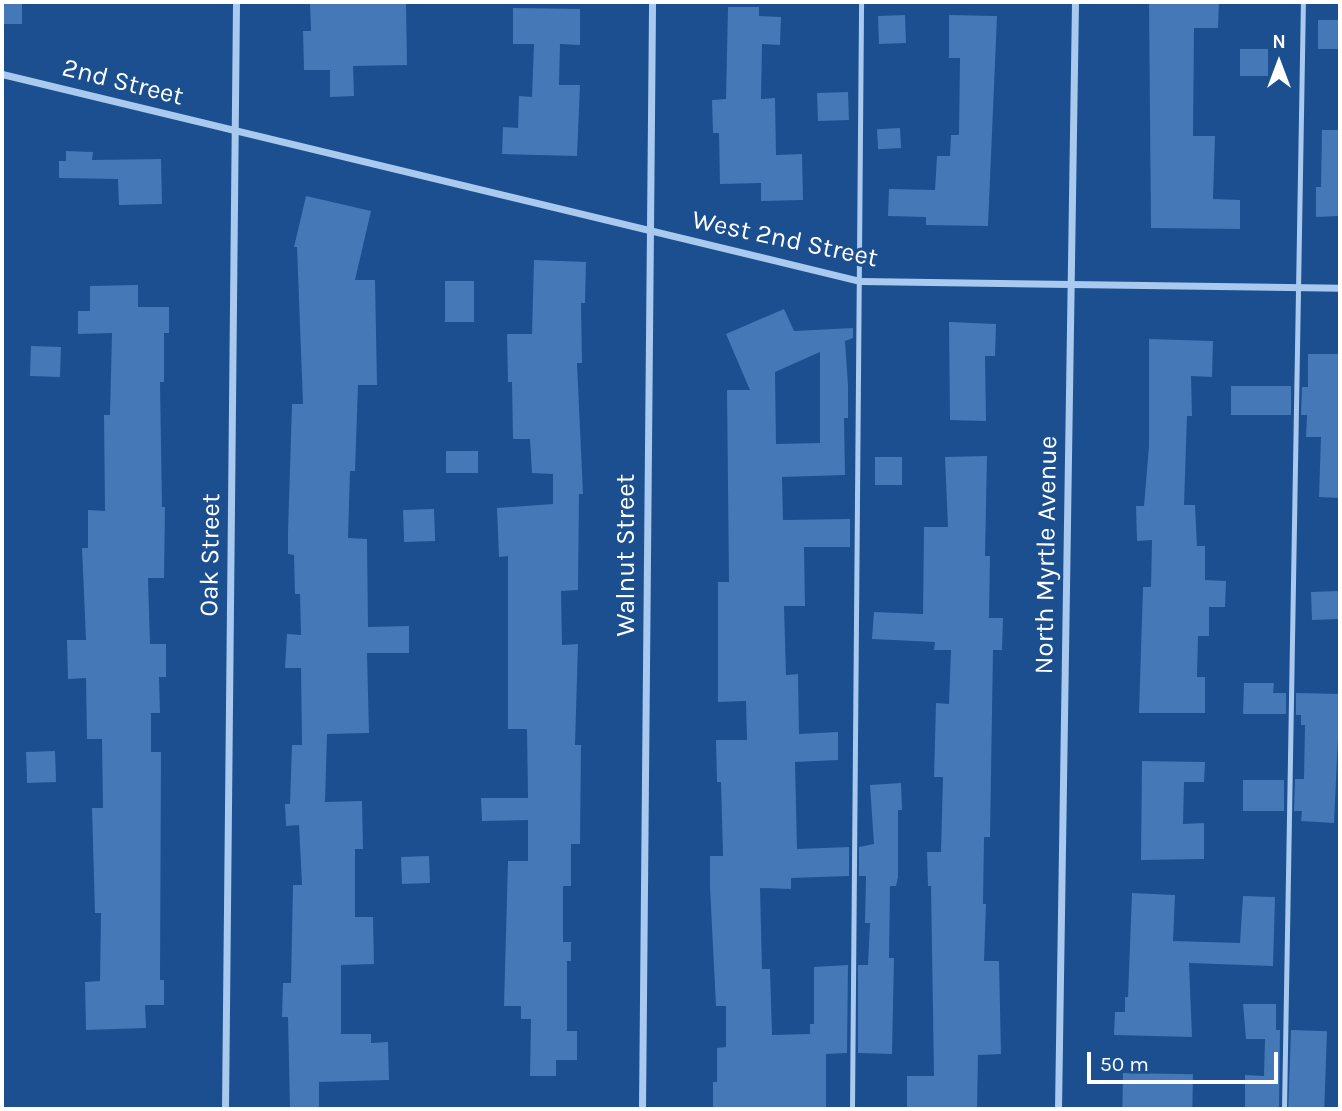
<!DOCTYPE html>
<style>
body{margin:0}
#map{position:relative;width:1342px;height:1111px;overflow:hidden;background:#1b4f8f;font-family:Karla,sans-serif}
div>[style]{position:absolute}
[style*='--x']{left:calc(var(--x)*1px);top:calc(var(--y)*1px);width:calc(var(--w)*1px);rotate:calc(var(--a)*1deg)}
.building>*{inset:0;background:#4478b7;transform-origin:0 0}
.service>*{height:5px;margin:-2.5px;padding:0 2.5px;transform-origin:2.5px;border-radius:2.5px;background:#a9c9ee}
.minor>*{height:7px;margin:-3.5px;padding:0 3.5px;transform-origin:3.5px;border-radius:3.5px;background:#a9c9ee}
span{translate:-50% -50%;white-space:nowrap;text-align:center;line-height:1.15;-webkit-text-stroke:6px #1b4f8f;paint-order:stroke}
.street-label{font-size:26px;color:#fff}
.frame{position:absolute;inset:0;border:4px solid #fff;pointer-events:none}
.north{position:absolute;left:1244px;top:28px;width:70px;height:70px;-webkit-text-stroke:5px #1b4f8f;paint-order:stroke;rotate:0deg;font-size:19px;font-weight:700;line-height:28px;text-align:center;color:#fff}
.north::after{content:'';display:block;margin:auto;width:24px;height:32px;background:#fff;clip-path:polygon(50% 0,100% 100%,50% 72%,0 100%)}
.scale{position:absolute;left:1087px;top:1052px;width:191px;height:32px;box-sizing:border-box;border:4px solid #fff;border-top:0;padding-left:9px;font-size:21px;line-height:24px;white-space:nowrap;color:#fff;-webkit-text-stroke:5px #1b4f8f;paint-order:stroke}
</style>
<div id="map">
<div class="building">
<div style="left:2px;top:2px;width:20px;height:22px"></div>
<div style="clip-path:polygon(310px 2px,406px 2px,407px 65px,353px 66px,354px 96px,330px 97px,330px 70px,304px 70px,303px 31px,311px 31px)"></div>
<div style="clip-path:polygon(1149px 2px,1219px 2px,1218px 28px,1194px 28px,1193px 136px,1215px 136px,1213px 199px,1240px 200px,1240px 229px,1151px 228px)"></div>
<div style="clip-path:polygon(728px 7px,759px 7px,759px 16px,781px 17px,780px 45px,762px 44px,761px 99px,775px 98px,776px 155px,802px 154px,803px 200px,761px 201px,761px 183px,720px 184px,719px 133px,713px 133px,712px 100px,726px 99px)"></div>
<div style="clip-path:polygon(513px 8px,580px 9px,580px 45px,560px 44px,559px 85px,580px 85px,577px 156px,502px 154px,503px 127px,518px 128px,519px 96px,532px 97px,534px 44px,513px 44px)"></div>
<div style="left:905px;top:15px;width:28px;height:27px;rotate:88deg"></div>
<div style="clip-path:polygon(949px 15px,997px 16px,988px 226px,926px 225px,926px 217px,888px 216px,889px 189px,935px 190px,937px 156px,950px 156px,951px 135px,959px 135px,960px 58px,949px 58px)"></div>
<div style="left:1340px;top:20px;width:29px;height:22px;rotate:90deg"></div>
<div style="left:1240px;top:49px;width:28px;height:27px"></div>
<div style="left:848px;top:92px;width:28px;height:31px;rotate:88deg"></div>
<div style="left:900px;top:128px;width:20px;height:23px;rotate:87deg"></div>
<div style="clip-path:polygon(1322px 130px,1340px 130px,1340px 216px,1316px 217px,1316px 187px,1321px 187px)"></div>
<div style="clip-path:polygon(66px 151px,93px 152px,92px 160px,161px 159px,162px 204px,119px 205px,118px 179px,59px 178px,59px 161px,66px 161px)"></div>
<div style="clip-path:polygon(306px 196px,371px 211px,355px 280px,375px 280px,377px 385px,358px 385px,355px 471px,350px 471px,348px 538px,367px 539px,368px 627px,409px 626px,409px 653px,367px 653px,369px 733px,327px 734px,325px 802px,362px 801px,363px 849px,355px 849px,355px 917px,373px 917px,374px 964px,341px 965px,341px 1034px,371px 1034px,371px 1043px,388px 1042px,389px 1080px,319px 1082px,319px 1109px,290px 1109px,288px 1017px,282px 1017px,283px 983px,291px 983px,293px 885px,302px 885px,299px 825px,286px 826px,285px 804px,290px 804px,292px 745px,302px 745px,301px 668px,285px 668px,287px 634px,301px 635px,300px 594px,295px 594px,294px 555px,288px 554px,288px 532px,292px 404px,303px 404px,297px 247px,294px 247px)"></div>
<div style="clip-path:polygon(534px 260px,586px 262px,585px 303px,581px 303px,582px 363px,577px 363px,583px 494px,579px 494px,578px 590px,561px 591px,562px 645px,578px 644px,575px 745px,581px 745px,580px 844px,571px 844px,571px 886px,563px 886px,563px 942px,571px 942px,571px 961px,567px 961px,567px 1031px,577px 1031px,577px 1060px,556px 1060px,556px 1076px,530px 1076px,531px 1019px,521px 1019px,521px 1006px,504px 1006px,508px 861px,528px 861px,528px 820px,482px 821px,481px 798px,528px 798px,527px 729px,508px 729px,508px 556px,499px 557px,497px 508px,553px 504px,553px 474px,532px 473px,530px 439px,513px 439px,512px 382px,508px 382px,507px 334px,532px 334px)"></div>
<div style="left:445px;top:281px;width:29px;height:41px"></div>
<div style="clip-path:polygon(138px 285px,138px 307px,169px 307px,169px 333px,164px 333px,164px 382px,160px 382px,162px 507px,165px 507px,164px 578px,148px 578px,150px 644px,166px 644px,166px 677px,159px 677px,160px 713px,151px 713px,151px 752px,161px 752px,160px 980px,164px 980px,164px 1005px,145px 1005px,146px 1028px,86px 1030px,85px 982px,100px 981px,101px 913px,95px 913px,92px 808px,103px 808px,102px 739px,87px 739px,86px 678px,68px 679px,67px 640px,86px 640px,82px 548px,88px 548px,88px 510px,105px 511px,104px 415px,110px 415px,112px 333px,78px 334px,78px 311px,90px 311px,90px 286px)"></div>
<div style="clip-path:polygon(evenodd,784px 309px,794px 331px,853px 328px,853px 338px,845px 341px,848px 385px,848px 418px,844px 418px,845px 475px,782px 477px,783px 520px,850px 519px,850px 547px,804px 547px,805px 606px,784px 606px,786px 675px,798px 674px,799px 734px,838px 732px,838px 760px,795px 762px,797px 849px,849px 847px,849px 876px,791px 878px,791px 889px,760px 888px,762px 969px,770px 969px,772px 1035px,810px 1034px,810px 1024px,814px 1024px,814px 967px,848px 965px,847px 1053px,826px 1054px,826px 1109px,713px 1109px,713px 1082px,717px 1082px,717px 1048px,726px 1047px,726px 1006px,716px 1006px,710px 887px,710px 856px,723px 856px,721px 782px,717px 782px,716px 740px,747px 740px,746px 701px,718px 702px,718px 582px,729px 582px,727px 390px,750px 390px,726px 334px,784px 309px,820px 352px,820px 443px,776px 444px,775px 372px,820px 352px)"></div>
<div style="clip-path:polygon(949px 322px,996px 324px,995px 356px,985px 356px,986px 421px,950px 420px)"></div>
<div style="clip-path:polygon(1149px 339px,1213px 341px,1212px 377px,1191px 376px,1192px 416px,1187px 416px,1184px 505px,1195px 505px,1197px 546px,1205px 546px,1205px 580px,1226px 581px,1225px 607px,1209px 607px,1209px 636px,1198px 636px,1197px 677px,1205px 677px,1205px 713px,1139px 713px,1143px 587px,1151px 587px,1152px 540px,1137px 541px,1136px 506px,1144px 506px,1149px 446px)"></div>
<div style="left:31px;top:346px;width:30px;height:30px;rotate:2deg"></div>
<div style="clip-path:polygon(1308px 354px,1340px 354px,1340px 498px,1319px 497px,1321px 437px,1306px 437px,1307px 415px,1301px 415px,1302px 387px,1308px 387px)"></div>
<div style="left:1231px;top:386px;width:60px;height:29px"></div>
<div style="left:478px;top:451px;width:22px;height:32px;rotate:90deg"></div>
<div style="clip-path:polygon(987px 456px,985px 556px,990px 556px,989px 618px,1003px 618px,1002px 650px,993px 650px,990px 837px,984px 837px,983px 904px,986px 904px,984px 961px,999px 961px,1001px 1054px,978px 1055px,977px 1109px,907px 1109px,907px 1076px,934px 1076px,931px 886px,928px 886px,927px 852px,941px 852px,943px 777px,934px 777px,936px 703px,949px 704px,951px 650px,934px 650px,935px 642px,872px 639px,874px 612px,923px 614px,924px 527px,948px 527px,945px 457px)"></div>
<div style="left:902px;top:457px;width:28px;height:27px;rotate:90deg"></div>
<div style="left:434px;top:509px;width:32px;height:31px;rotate:88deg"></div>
<div style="left:1338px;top:591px;width:28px;height:27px;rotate:88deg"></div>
<div style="clip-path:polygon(1244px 683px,1274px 683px,1273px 693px,1286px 693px,1286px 714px,1243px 714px)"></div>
<div style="clip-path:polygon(1296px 693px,1340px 694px,1334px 823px,1301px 821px,1302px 811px,1294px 811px,1295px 779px,1304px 779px,1305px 725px,1301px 725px,1301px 715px,1296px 715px)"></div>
<div style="left:55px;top:751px;width:31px;height:29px;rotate:88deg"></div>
<div style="clip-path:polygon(1142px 761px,1205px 762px,1204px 782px,1184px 782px,1183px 824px,1204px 823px,1204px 859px,1141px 860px)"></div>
<div style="left:1243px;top:780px;width:41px;height:31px"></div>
<div style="clip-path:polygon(901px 783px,902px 810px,898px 810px,898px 877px,896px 886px,890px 886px,889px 958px,894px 958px,892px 1054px,858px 1053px,858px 965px,868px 965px,870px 923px,865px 923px,866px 876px,859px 876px,859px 847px,874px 844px,870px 785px)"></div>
<div style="left:429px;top:856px;width:27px;height:28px;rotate:88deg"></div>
<div style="clip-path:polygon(1132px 893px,1175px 895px,1173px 941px,1240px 943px,1243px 896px,1275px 897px,1273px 966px,1189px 963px,1192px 1037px,1114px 1035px,1115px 1012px,1125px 1012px,1125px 997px,1128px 997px)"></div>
<div style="clip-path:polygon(1243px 1004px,1276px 1004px,1276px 1030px,1280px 1030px,1279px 1108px,1245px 1108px,1245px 1075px,1264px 1076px,1265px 1039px,1246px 1039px)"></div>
<div style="left:1291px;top:1030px;width:36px;height:78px;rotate:2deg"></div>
<div style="left:1123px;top:1073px;width:70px;height:36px;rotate:1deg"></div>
</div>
<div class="service">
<div style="--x:852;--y:1109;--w:1107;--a:-89.53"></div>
<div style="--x:1284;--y:1109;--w:1107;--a:-89.02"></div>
</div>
<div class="minor">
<div style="--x:2;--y:74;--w:883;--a:13.56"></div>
<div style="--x:860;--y:281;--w:480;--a:0.8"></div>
<div style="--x:225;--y:1109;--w:1107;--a:-89.43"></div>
<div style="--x:642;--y:1109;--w:1107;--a:-89.48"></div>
<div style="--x:1058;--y:1109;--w:1107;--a:-89.12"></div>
</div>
<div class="street-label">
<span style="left:123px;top:82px;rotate:14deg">2nd Street</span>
<span style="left:785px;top:239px;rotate:12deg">West 2nd Street</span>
<span style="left:210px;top:555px;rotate:-89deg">Oak Street</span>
<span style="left:626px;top:555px;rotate:-90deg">Walnut Street</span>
<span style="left:1046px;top:555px;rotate:-89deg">North Myrtle Avenue</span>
</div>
<div class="frame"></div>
<div class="north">N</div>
<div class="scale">50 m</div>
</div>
